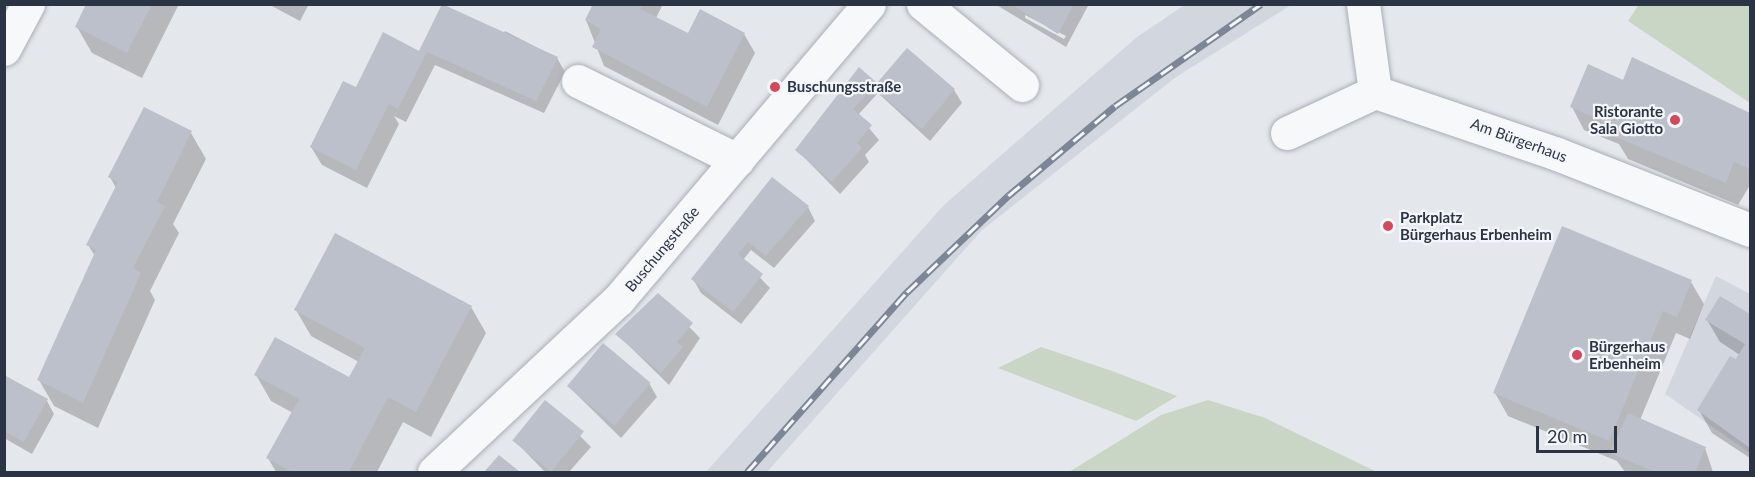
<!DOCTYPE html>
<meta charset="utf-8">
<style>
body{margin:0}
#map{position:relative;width:1755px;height:477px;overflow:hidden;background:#e4e7ec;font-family:Lato,sans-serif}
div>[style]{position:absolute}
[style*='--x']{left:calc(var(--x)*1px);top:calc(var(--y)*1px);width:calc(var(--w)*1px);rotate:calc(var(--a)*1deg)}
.built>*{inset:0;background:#d2d6de}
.green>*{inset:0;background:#c9d6c5}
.shadow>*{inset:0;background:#0003}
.building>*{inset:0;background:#bbc0ca;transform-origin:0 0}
.roads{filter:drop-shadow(0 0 2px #a9aeb7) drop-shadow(0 0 2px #a9aeb7)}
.minor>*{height:33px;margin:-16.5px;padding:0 16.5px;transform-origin:16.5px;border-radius:16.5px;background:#f7f8fa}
.rail>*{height:7px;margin-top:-3.5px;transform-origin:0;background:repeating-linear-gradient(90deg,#f4f6f9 0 14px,#7d8696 0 28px);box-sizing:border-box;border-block:2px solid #7d8696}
.dots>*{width:16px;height:16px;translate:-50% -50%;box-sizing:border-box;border:3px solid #f4f6f9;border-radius:50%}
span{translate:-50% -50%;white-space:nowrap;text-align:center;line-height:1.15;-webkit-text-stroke:4.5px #f4f6f9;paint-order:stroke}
.poi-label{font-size:15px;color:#2b3445;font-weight:700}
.left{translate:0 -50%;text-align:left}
.right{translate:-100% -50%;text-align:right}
.street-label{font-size:15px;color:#2b3445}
.frame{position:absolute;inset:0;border:6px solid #2b3445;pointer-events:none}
.scale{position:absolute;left:1536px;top:426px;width:81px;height:27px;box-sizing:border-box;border:3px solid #2b3445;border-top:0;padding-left:8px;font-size:18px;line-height:21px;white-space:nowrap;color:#2b3445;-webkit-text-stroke:4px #f4f6f9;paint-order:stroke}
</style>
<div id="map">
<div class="built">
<div style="clip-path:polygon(1186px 4px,1291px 5px,1176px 77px,981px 231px,767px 472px,706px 472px,944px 205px,1137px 37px)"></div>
<div style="clip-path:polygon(1716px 276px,1750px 294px,1750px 453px,1665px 394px)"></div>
</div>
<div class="green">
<div style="clip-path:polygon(1639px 4px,1750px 5px,1750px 103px,1628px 21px)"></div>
<div style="clip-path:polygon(1041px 347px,1115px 372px,1177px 396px,1136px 421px,998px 368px)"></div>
<div style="clip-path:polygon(1208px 400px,1265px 418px,1377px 472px,1069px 472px,1161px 415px)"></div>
</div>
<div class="shadow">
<div style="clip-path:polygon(88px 4px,179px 4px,142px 78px,92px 53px,77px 27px)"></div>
<div style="clip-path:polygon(268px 4px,309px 4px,300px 21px)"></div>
<div style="clip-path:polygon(595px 4px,663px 4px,656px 18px,688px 35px,744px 34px,755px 53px,718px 125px,604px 66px,586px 20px)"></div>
<div style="clip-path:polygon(evenodd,995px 4px,1089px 4px,1066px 47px,995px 4px,1025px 15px,1066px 36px,1064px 39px,1025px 18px,1025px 15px)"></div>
<div style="clip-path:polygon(505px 31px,557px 58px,565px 72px,544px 113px,435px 65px,406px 122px,394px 116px,399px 124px,367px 188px,322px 165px,311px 147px,360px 91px,420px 53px,502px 36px)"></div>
<div style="clip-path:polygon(1633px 59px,1750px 118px,1750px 185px,1738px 205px,1628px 159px,1619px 144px,1584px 130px,1572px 107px,1624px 82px)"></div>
<div style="clip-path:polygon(859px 69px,876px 87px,954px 90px,962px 103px,930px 141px,878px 93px,858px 115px,879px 140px,865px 155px,869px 162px,840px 194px,797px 150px)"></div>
<div style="clip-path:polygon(145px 109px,191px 133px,206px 159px,173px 224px,179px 233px,150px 291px,155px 300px,98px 428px,54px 406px,39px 380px,95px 256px,88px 245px,116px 188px,110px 177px)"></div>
<div style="clip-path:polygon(808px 207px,815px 221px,774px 268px,751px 250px,743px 260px,770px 288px,741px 324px,701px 293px,693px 279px,722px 243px)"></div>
<div style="clip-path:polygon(1691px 282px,1704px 304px,1690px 339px,1676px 333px,1640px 420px,1705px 448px,1713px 472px,1625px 472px,1617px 461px,1508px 416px,1495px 393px)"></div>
<div style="clip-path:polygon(658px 295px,700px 338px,669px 385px,617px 334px)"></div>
<div style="clip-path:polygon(1721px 298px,1750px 316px,1750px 458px,1712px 433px,1699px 410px,1740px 355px,1720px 342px,1707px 320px)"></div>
<div style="clip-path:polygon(471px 307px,486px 333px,431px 437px,403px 422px,377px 472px,276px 472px,268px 458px,293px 413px,271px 401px,256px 375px,350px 379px,359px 362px,311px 336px,296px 310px)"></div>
<div style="clip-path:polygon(4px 375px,47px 401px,54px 414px,32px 454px,4px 438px)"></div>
<div style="clip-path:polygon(649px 383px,657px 397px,621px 438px,568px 386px)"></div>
<div style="clip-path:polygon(546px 402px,591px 447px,569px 472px,545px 472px,514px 440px)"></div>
</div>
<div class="building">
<div style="clip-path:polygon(86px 4px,152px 4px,127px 53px,75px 27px)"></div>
<div style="clip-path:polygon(442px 4px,558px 57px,536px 101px,427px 52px,398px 109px,389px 104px,356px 170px,310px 147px,343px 81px,356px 87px,383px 32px,419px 51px)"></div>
<div style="clip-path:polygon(593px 4px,643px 4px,640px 9px,688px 33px,700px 9px,745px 33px,707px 107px,592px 47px,601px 29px,585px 20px)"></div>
<div style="clip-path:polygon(1011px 4px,1074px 4px,1058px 34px)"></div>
<div style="clip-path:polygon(907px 48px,955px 89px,922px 129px,873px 88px,853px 109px,872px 125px,857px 143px,862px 148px,832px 182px,795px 150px,859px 67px,877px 83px)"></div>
<div style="clip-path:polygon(1632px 57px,1750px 113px,1750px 169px,1734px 162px,1726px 183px,1613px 136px,1616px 127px,1570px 107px,1588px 64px,1623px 80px)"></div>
<div style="clip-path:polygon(144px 107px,192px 131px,157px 202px,165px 206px,133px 268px,141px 273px,83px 403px,37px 380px,96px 250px,86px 245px,118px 182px,108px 177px)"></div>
<div style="clip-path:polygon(772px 177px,809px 206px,766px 256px,748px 242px,738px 254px,763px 274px,733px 312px,691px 279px)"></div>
<div style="clip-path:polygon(1562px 226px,1692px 280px,1677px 317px,1663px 311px,1609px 441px,1493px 393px)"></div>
<div style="clip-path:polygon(335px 233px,472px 306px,416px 412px,388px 397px,349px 472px,292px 472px,266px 458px,299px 399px,254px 375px,275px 337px,349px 377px,365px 348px,294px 310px)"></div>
<div style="clip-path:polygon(658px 293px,693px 323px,677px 342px,683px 347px,661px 373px,615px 334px)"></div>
<div style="clip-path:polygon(1720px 296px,1750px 314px,1750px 448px,1697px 410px,1730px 356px,1736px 359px,1745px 344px,1705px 320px)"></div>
<div style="left:603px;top:343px;width:62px;height:56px;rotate:40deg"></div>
<div style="clip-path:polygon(4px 375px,48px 399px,24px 442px,4px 431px)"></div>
<div style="left:545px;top:400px;width:50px;height:52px;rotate:39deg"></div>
<div style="clip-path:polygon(1628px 413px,1706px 447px,1695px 472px,1655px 472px,1610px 453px)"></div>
<div style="clip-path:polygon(499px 455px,520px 472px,484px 472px)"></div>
</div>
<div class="roads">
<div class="minor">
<div style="--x:923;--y:4;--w:128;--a:39.3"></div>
<div style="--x:1363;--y:4;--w:89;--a:82.2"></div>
<div style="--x:4;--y:49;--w:51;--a:-61.9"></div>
<div style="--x:578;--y:81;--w:178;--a:26.4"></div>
<div style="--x:1287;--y:133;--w:97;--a:-25"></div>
<div style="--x:1375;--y:92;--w:192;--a:18.8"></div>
<div style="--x:1557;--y:154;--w:207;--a:21.5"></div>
<div style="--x:434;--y:472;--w:252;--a:-43.1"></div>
<div style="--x:618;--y:300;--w:388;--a:-49.7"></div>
</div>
</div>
<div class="rail">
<div style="--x:747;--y:472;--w:241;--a:-48.4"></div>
<div style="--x:907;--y:292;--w:141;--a:-43.6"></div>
<div style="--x:1009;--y:195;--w:138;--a:-40"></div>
<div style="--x:1115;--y:106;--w:178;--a:-34.9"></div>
</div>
<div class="dots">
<div style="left:775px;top:87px;background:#d1495b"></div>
<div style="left:1675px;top:120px;background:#d1495b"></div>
<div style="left:1388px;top:226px;background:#d1495b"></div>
<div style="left:1577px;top:355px;background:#d1495b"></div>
</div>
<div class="poi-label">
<span class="left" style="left:787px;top:87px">Buschungsstraße</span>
<span class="right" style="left:1663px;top:120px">Ristorante<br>Sala Giotto</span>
<span class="left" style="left:1400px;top:226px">Parkplatz<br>Bürgerhaus Erbenheim</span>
<span class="left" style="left:1589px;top:355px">Bürgerhaus<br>Erbenheim</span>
</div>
<div class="street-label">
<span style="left:1519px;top:140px;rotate:20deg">Am Bürgerhaus</span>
<span style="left:662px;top:249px;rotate:-50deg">Buschungstraße</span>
</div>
<div class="frame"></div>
<div class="scale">20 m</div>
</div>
